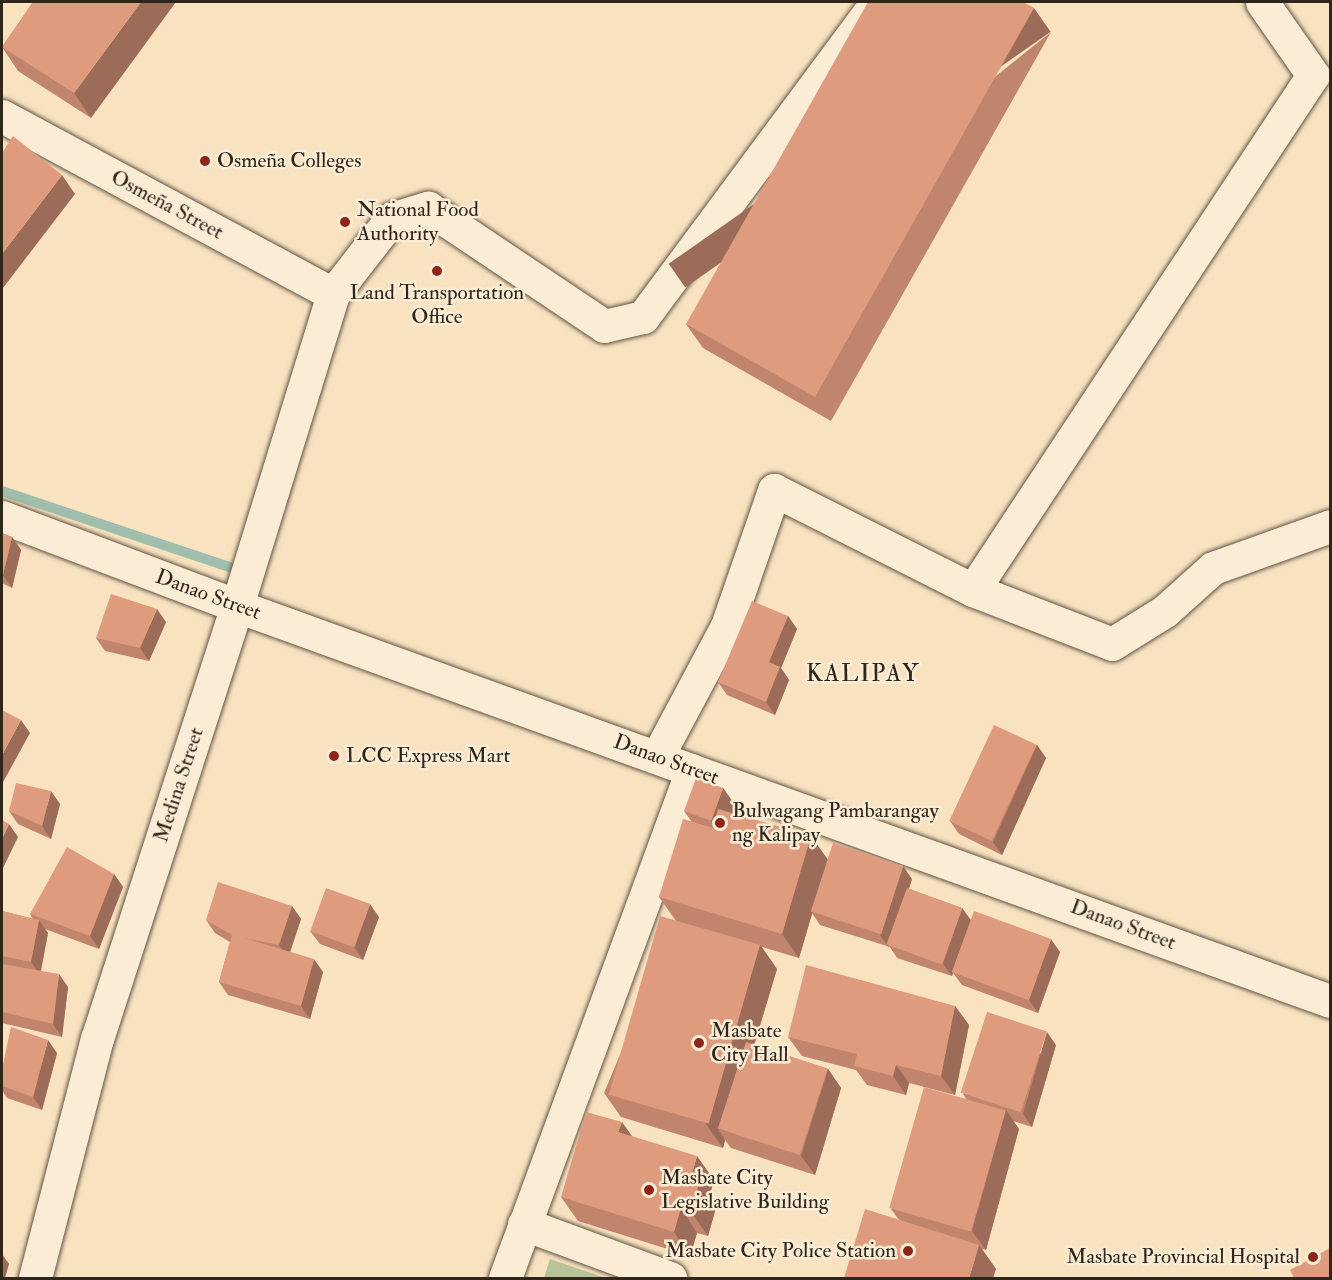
<!DOCTYPE html>
<meta charset="utf-8">
<style>
body{margin:0}
#map{position:relative;width:1332px;height:1280px;overflow:hidden;background:#f9e2c0;font-family:"IM FELL Double Pica",serif}
div>[style]{position:absolute}
[style*='--x']{left:calc(var(--x)*1px);top:calc(var(--y)*1px);width:calc(var(--w)*1px);rotate:calc(var(--a)*1deg)}
.green>*{inset:0;background:#b8c497}
.stream>*{height:10px;margin:-5px;padding:0 5px;transform-origin:5px;border-radius:5px;background:#9fbfac}
.roads{filter:drop-shadow(0 0 2px #615544) drop-shadow(0 0 2px #615544)}
.minor>*{height:33px;margin:-16.5px;padding:0 16.5px;transform-origin:16.5px;border-radius:16.5px;background:#fbecd6}
.wall>*{inset:0;background:#c0856c}
.shaded-wall>*{inset:0;background:#9c6c58;transform-origin:0 0}
.building>*{inset:0;background:#df9b7e;transform-origin:0 0}
.dots>*{width:16px;height:16px;translate:-50% -50%;box-sizing:border-box;border:3px solid #fbecd6;border-radius:50%}
span{translate:-50% -50%;white-space:nowrap;text-align:center;line-height:1.15;-webkit-text-stroke:5px #fbecd6;paint-order:stroke}
.poi-label{font-size:21px;color:#2e261b}
.left{translate:0 -50%;text-align:left}
.right{translate:-100% -50%;text-align:right}
.street-label{font-size:21px;color:#2e261b}
.quarter-label{font-size:24px;color:#2e261b;letter-spacing:1.5px}
.frame{position:absolute;inset:0;border:3px solid #2e261b;pointer-events:none}
</style>
<div id="map">
<div class="green">
<div style="clip-path:polygon(550px 1259px,606px 1278px,544px 1278px)"></div>
</div>
<div class="stream">
<div style="--x:2;--y:491;--w:243;--a:18.5"></div>
</div>
<div class="roads">
<div class="minor">
<div style="--x:1262;--y:2;--w:89;--a:55.1"></div>
<div style="--x:1313;--y:75;--w:617;--a:123.43"></div>
<div style="--x:973;--y:590;--w:149;--a:21.2"></div>
<div style="--x:1112;--y:644;--w:62;--a:-31.9"></div>
<div style="--x:1165;--y:611;--w:64;--a:-41.9"></div>
<div style="--x:1213;--y:568;--w:124;--a:-19.7"></div>
<div style="--x:2;--y:116;--w:376;--a:28.3"></div>
<div style="--x:2;--y:517;--w:251;--a:20.7"></div>
<div style="--x:237;--y:606;--w:1162;--a:19.87"></div>
<div style="--x:657;--y:757;--w:149;--a:-61.9"></div>
<div style="--x:727;--y:626;--w:144;--a:-70.9"></div>
<div style="--x:774;--y:490;--w:223;--a:26.7"></div>
<div style="--x:524;--y:1224;--w:156;--a:20.3"></div>
<div style="--x:35;--y:1278;--w:247;--a:-75.5"></div>
<div style="--x:97;--y:1039;--w:455;--a:-72.1"></div>
<div style="--x:237;--y:606;--w:326;--a:-72.9"></div>
<div style="--x:333;--y:294;--w:95;--a:-52.3"></div>
<div style="--x:391;--y:219;--w:39;--a:-17"></div>
<div style="--x:428;--y:208;--w:212;--a:33.8"></div>
<div style="--x:604;--y:326;--w:40;--a:-13"></div>
<div style="--x:643;--y:317;--w:392;--a:-53.4"></div>
<div style="--x:505;--y:1278;--w:541;--a:-69.79"></div>
</div>
</div>
<div class="wall">
<div style="clip-path:polygon(33px 2px,91px 118px,18px 71px,2px 47px)"></div>
<div style="clip-path:polygon(1051px 32px,831px 421px,703px 348px,686px 324px)"></div>
<div style="clip-path:polygon(2px 533px,12px 537px,21px 550px,12px 588px,2px 583px)"></div>
<div style="clip-path:polygon(788px 616px,797px 629px,781px 668px,789px 680px,775px 715px,727px 695px,718px 682px)"></div>
<div style="clip-path:polygon(166px 622px,149px 661px,105px 651px,96px 638px)"></div>
<div style="clip-path:polygon(1037px 745px,1046px 758px,1002px 855px,959px 834px,950px 821px)"></div>
<div style="clip-path:polygon(723px 788px,740px 812px,739px 815px,811px 836px,828px 860px,912px 879px,909px 889px,962px 908px,971px 920px,1060px 952px,1038px 1013px,962px 985px,953px 973px,952px 976px,897px 958px,890px 947px,820px 925px,812px 913px,799px 958px,762px 947px,777px 969px,754px 1045px,828px 1069px,841px 1088px,815px 1175px,731px 1148px,725px 1140px,723px 1148px,621px 1117px,604px 1093px,676px 921px,659px 897px,692px 822px,684px 811px)"></div>
<div style="clip-path:polygon(60px 804px,51px 839px,18px 824px,9px 811px)"></div>
<div style="clip-path:polygon(114px 874px,123px 887px,99px 949px,45px 929px,48px 933px,41px 971px,68px 987px,62px 1037px,2px 1023px,2px 911px,33px 919px,30px 914px)"></div>
<div style="clip-path:polygon(292px 906px,301px 919px,290px 952px,323px 972px,310px 1019px,228px 995px,219px 982px,230px 942px,215px 933px,206px 920px)"></div>
<div style="clip-path:polygon(379px 917px,363px 960px,320px 944px,310px 931px)"></div>
<div style="clip-path:polygon(955px 1006px,969px 1025px,955px 1095px,909px 1083px,906px 1095px,867px 1085px,856px 1070px,802px 1056px,788px 1037px)"></div>
<div style="clip-path:polygon(1056px 1045px,1032px 1127px,1013px 1121px,1019px 1129px,986px 1250px,982px 1249px,996px 1269px,899px 1220px,891px 1209px,966px 1099px,963px 1094px)"></div>
<div style="clip-path:polygon(57px 1053px,42px 1110px,7px 1098px,2px 1090px,2px 1086px)"></div>
<div style="clip-path:polygon(631px 1136px,714px 1180px,710px 1194px,717px 1204px,708px 1236px,697px 1233px,690px 1256px,578px 1221px,561px 1197px)"></div>
</div>
<div class="shaded-wall">
<div style="clip-path:polygon(141px 2px,176px 2px,91px 118px,74px 93px)"></div>
<div style="left:1034px;top:8px;width:29px;height:446px;rotate:55deg"></div>
<div style="clip-path:polygon(62px 175px,75px 194px,3px 288px,2px 286px,2px 254px)"></div>
<div style="clip-path:polygon(12px 537px,21px 550px,12px 588px,3px 575px)"></div>
<div style="clip-path:polygon(157px 609px,166px 622px,149px 661px,140px 648px)"></div>
<div style="clip-path:polygon(788px 616px,797px 629px,781px 668px,789px 680px,775px 715px,766px 702px,769px 662px)"></div>
<div style="clip-path:polygon(21px 720px,30px 733px,2px 784px,2px 755px)"></div>
<div style="clip-path:polygon(1037px 745px,1046px 758px,1002px 855px,993px 842px)"></div>
<div style="clip-path:polygon(723px 788px,740px 812px,728px 845px,711px 821px)"></div>
<div style="clip-path:polygon(51px 791px,60px 804px,51px 839px,42px 826px)"></div>
<div style="clip-path:polygon(9px 824px,18px 837px,2px 870px,2px 839px)"></div>
<div style="clip-path:polygon(811px 836px,828px 860px,799px 958px,782px 934px)"></div>
<div style="clip-path:polygon(903px 866px,912px 879px,890px 945px,888px 945px,889px 948px,880px 935px)"></div>
<div style="clip-path:polygon(114px 874px,123px 887px,99px 949px,90px 936px)"></div>
<div style="clip-path:polygon(370px 904px,379px 917px,363px 960px,354px 947px)"></div>
<div style="clip-path:polygon(292px 906px,301px 919px,288px 958px,279px 945px)"></div>
<div style="clip-path:polygon(962px 908px,971px 921px,952px 976px,943px 964px)"></div>
<div style="clip-path:polygon(39px 920px,48px 933px,40px 975px,31px 962px)"></div>
<div style="clip-path:polygon(1051px 939px,1060px 952px,1038px 1013px,1029px 1000px)"></div>
<div style="clip-path:polygon(760px 945px,777px 969px,728px 1132px,718px 1129px,725px 1140px,723px 1148px,706px 1124px)"></div>
<div style="clip-path:polygon(314px 959px,323px 972px,310px 1019px,301px 1006px)"></div>
<div style="clip-path:polygon(59px 974px,68px 987px,62px 1037px,53px 1024px)"></div>
<div style="clip-path:polygon(955px 1006px,969px 1025px,955px 1095px,941px 1076px)"></div>
<div style="clip-path:polygon(1047px 1032px,1056px 1045px,1032px 1127px,1023px 1114px)"></div>
<div style="clip-path:polygon(48px 1040px,57px 1053px,42px 1110px,33px 1097px)"></div>
<div style="clip-path:polygon(896px 1065px,909px 1083px,906px 1095px,893px 1076px)"></div>
<div style="clip-path:polygon(828px 1069px,841px 1088px,815px 1175px,801px 1156px)"></div>
<div style="clip-path:polygon(1006px 1110px,1019px 1129px,986px 1250px,972px 1231px)"></div>
<div style="clip-path:polygon(622px 1122px,639px 1146px,618px 1132px)"></div>
<div style="clip-path:polygon(697px 1156px,714px 1180px,710px 1194px,717px 1204px,708px 1236px,691px 1212px,691px 1177px)"></div>
<div style="clip-path:polygon(681px 1208px,697px 1233px,690px 1256px,674px 1232px)"></div>
<div style="clip-path:polygon(979px 1245px,996px 1269px,993px 1278px,969px 1278px)"></div>
<div style="clip-path:polygon(2px 1254px,9px 1264px,5px 1278px,2px 1278px)"></div>
</div>
<div class="building">
<div style="clip-path:polygon(33px 2px,141px 2px,74px 93px,2px 47px)"></div>
<div style="clip-path:polygon(868px 2px,1023px 2px,1034px 8px,815px 397px,686px 324px)"></div>
<div style="clip-path:polygon(13px 136px,62px 175px,2px 254px,2px 153px)"></div>
<div style="clip-path:polygon(2px 533px,12px 537px,3px 575px,2px 575px)"></div>
<div style="clip-path:polygon(111px 594px,157px 609px,140px 648px,96px 638px)"></div>
<div style="clip-path:polygon(752px 601px,788px 616px,769px 662px,780px 667px,766px 702px,718px 682px)"></div>
<div style="clip-path:polygon(2px 710px,21px 720px,2px 755px)"></div>
<div style="left:994px;top:725px;width:47px;height:106px;rotate:25deg"></div>
<div style="left:696px;top:778px;width:29px;height:35px;rotate:20deg"></div>
<div style="clip-path:polygon(16px 783px,51px 791px,42px 826px,9px 811px)"></div>
<div style="clip-path:polygon(718px 809px,811px 836px,782px 934px,659px 897px,683px 819px,713px 828px)"></div>
<div style="clip-path:polygon(2px 820px,9px 824px,2px 839px)"></div>
<div style="left:833px;top:843px;width:74px;height:72px;rotate:18deg"></div>
<div style="clip-path:polygon(67px 847px,114px 874px,90px 936px,30px 914px)"></div>
<div style="clip-path:polygon(218px 882px,292px 906px,279px 945px,244px 938px,314px 959px,301px 1006px,219px 982px,232px 935px,206px 920px)"></div>
<div style="left:326px;top:888px;width:47px;height:46px;rotate:20deg"></div>
<div style="left:907px;top:888px;width:59px;height:60px;rotate:20deg"></div>
<div style="clip-path:polygon(2px 911px,39px 920px,31px 962px,2px 956px)"></div>
<div style="left:974px;top:911px;width:82px;height:65px;rotate:20deg"></div>
<div style="left:660px;top:916px;width:104px;height:186px;rotate:16deg"></div>
<div style="clip-path:polygon(2px 964px,59px 974px,53px 1024px,2px 1012px)"></div>
<div style="clip-path:polygon(806px 965px,955px 1006px,941px 1076px,896px 1065px,893px 1076px,854px 1066px,857px 1054px,788px 1037px)"></div>
<div style="left:987px;top:1012px;width:63px;height:85px;rotate:18deg"></div>
<div style="clip-path:polygon(11px 1027px,48px 1040px,33px 1097px,2px 1086px,2px 1069px)"></div>
<div style="left:746px;top:1042px;width:86px;height:91px;rotate:18deg"></div>
<div style="left:924px;top:1087px;width:85px;height:126px;rotate:16deg"></div>
<div style="clip-path:polygon(586px 1112px,622px 1122px,618px 1132px,697px 1156px,691px 1177px,700px 1180px,691px 1212px,681px 1208px,674px 1232px,561px 1197px)"></div>
<div style="clip-path:polygon(865px 1209px,979px 1245px,969px 1278px,844px 1278px)"></div>
<div style="clip-path:polygon(1330px 1248px,1330px 1278px,1294px 1278px,1290px 1270px)"></div>
</div>
<div class="dots">
<div style="left:205px;top:161px;background:#8f2418"></div>
<div style="left:345px;top:222px;background:#8f2418"></div>
<div style="left:437px;top:271px;background:#8f2418"></div>
<div style="left:334px;top:756px;background:#8f2418"></div>
<div style="left:720px;top:823px;background:#8f2418"></div>
<div style="left:699px;top:1043px;background:#8f2418"></div>
<div style="left:649px;top:1190px;background:#8f2418"></div>
<div style="left:908px;top:1251px;background:#8f2418"></div>
<div style="left:1313px;top:1257px;background:#8f2418"></div>
</div>
<div class="poi-label">
<span class="left" style="left:217px;top:161px">Osmeña Colleges</span>
<span class="left" style="left:357px;top:222px">National Food<br>Authority</span>
<span style="left:437px;top:305px">Land Transportation<br>Office</span>
<span class="left" style="left:346px;top:756px">LCC Express Mart</span>
<span class="left" style="left:732px;top:823px">Bulwagang Pambarangay<br>ng Kalipay</span>
<span class="left" style="left:711px;top:1043px">Masbate<br>City Hall</span>
<span class="left" style="left:661px;top:1190px">Masbate City<br>Legislative Building</span>
<span class="right" style="left:896px;top:1251px">Masbate City Police Station</span>
<span class="right" style="left:1300px;top:1257px">Masbate Provincial Hospital</span>
</div>
<div class="street-label">
<span style="left:167px;top:205px;rotate:28deg">Osmeña Street</span>
<span style="left:208px;top:595px;rotate:20deg">Danao Street</span>
<span style="left:666px;top:760px;rotate:20deg">Danao Street</span>
<span style="left:179px;top:785px;rotate:-72deg">Medina Street</span>
<span style="left:1123px;top:925px;rotate:20deg">Danao Street</span>
</div>
<div class="quarter-label">
<span style="left:863px;top:674px">KALIPAY</span>
</div>
<div class="frame"></div>
</div>
